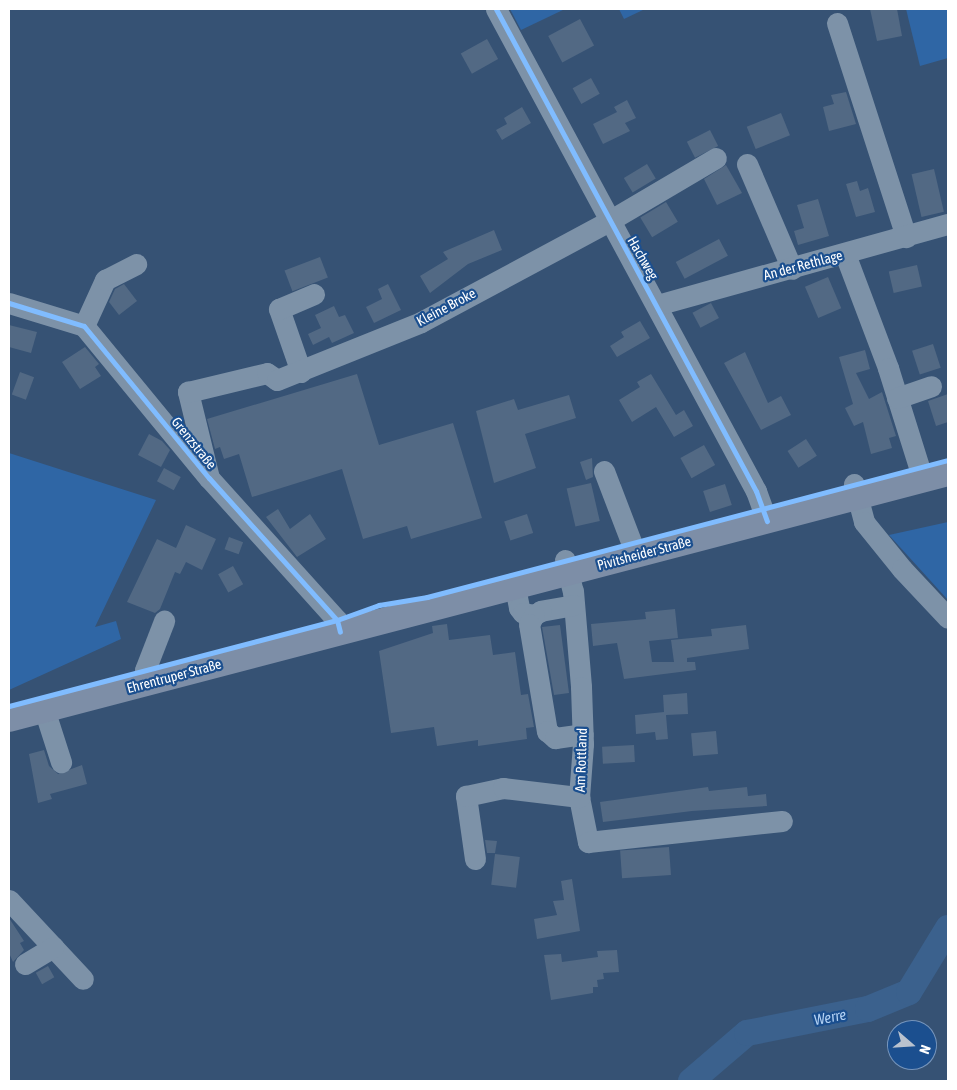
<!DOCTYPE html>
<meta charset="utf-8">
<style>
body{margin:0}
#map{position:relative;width:957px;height:1090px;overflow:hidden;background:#365274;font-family:"Asap Condensed",sans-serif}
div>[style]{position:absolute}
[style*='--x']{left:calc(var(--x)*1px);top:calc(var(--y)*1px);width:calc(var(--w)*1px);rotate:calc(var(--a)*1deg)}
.green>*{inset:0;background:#2f66a5}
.river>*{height:26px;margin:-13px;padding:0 13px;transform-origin:13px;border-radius:13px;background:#3b618d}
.building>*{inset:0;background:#526984;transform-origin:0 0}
.minor>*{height:21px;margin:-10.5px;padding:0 10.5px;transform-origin:10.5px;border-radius:10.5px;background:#7d92a8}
.major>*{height:26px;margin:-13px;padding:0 13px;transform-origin:13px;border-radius:13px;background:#7d8ea7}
.cycleway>*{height:5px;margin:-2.5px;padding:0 2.5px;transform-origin:2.5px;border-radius:2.5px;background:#80bcff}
span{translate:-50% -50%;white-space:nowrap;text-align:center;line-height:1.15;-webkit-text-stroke:4.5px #1b4f8f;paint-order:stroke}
.street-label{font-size:14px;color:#fff}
.water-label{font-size:15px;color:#b5d3f5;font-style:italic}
.frame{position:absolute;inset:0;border:10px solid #fff;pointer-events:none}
.north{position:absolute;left:887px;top:1020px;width:50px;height:50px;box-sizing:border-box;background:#1b4f8f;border:1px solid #7695bc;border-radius:50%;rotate:109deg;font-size:14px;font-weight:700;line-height:20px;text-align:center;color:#fff}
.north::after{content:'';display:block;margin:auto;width:18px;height:22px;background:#b9c2ce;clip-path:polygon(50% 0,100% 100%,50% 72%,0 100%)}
</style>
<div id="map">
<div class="green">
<div style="clip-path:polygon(510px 9px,565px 9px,521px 30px)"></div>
<div style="clip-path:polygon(619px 9px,645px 9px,624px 19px)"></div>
<div style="clip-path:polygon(906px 9px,948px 9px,948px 58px,920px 66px)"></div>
<div style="clip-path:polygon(9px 453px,156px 500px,95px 627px,116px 621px,121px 639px,9px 690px)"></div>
<div style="clip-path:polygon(948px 522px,948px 600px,889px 535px)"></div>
</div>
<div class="river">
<div style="--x:691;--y:1081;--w:74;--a:-40.6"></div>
<div style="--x:747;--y:1033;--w:123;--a:-11.2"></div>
<div style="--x:868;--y:1009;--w:44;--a:-22.5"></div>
<div style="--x:909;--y:992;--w:75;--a:-58.6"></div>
</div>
<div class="building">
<div style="clip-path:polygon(870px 9px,897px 9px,902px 36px,877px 41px)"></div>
<div style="left:580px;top:19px;width:30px;height:36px;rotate:62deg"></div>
<div style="left:487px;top:39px;width:23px;height:30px;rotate:61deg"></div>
<div style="left:591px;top:78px;width:18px;height:21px;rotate:61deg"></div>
<div style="clip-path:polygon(846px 92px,856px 124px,829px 131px,823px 107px,834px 104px,831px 95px)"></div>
<div style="clip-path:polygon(627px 100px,636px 118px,625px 123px,630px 131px,603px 144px,593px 124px,617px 112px,614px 107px)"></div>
<div style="clip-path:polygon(522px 107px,531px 123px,502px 140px,496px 130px,507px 124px,504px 118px)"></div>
<div style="left:781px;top:113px;width:24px;height:37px;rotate:68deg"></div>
<div style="left:710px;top:130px;width:18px;height:26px;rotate:63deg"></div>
<div style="left:647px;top:164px;width:17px;height:27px;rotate:59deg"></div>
<div style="clip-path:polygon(726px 165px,742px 193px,717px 205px,704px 179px)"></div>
<div style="left:934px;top:169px;width:44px;height:23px;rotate:77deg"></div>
<div style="clip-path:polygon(857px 181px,860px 191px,868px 188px,875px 212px,856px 217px,846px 184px)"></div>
<div style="clip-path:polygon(818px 199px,829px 236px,798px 245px,794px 231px,804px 228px,797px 205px)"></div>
<div style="left:666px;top:202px;width:23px;height:30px;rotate:59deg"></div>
<div style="clip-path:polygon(494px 230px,502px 250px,468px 264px,430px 293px,420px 276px,448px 259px,443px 252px)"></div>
<div style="left:719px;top:239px;width:19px;height:49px;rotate:62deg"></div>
<div style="left:320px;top:257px;width:22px;height:38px;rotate:69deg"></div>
<div style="left:917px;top:265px;width:22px;height:29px;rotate:77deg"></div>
<div style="left:828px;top:277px;width:34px;height:25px;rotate:67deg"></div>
<div style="clip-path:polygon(124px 284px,137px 301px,119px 315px,109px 302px,115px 289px)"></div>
<div style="clip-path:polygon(388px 284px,401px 310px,374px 323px,366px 307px,382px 299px,378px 289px)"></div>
<div style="left:711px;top:303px;width:17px;height:21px;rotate:62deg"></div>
<div style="clip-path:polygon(334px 306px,339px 317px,345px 315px,354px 333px,332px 343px,329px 337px,313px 345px,308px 334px,321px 328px,315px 315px)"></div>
<div style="clip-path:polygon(640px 321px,650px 338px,617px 357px,610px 346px,624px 337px,621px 332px)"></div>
<div style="clip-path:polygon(9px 325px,37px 332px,31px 353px,9px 347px)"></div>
<div style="left:933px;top:344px;width:25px;height:22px;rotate:72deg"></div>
<div style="clip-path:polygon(85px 347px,99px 364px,95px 367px,101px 376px,80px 389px,62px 362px)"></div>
<div style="clip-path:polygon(865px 350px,870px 369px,856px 373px,869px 399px,882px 392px,896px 436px,889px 438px,892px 448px,871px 454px,863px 422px,854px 426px,845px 408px,853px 404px,839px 357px)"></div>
<div style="clip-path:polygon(745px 352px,768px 403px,781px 396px,791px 415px,761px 430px,724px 363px)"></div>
<div style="left:20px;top:372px;width:15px;height:24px;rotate:20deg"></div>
<div style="clip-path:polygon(357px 374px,379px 445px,453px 423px,482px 518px,411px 539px,407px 526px,363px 539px,342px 469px,252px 497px,239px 454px,224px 459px,220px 447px,215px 449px,207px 419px)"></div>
<div style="clip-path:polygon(651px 374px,676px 415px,684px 410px,693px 426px,674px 437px,656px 407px,632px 422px,619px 400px,640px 387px,637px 382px)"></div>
<div style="clip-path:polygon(948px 394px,948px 422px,936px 426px,928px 401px)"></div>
<div style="clip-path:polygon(569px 395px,576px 418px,525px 434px,536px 468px,494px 483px,476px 411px,514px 399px,518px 410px)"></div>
<div style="clip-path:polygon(149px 434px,162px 441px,170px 450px,161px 467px,138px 455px)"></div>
<div style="left:806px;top:439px;width:20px;height:22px;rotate:57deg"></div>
<div style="left:704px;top:445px;width:23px;height:27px;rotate:61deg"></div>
<div style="clip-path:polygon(592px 458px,593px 477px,586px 480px,580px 462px)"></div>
<div style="left:164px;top:468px;width:19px;height:15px;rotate:28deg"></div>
<div style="left:591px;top:483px;width:39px;height:25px;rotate:77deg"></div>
<div style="left:725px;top:484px;width:22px;height:23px;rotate:72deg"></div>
<div style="clip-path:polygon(278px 509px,290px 529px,310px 514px,326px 539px,297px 557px,266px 517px)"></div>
<div style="left:527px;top:514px;width:20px;height:24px;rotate:72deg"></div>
<div style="clip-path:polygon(186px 525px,216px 539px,202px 570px,186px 562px,180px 574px,175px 572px,160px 609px,155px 613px,127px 602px,157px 539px,176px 548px)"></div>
<div style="left:229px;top:537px;width:15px;height:13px;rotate:20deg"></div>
<div style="left:233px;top:566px;width:21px;height:17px;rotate:61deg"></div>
<div style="clip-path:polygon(675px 609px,678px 638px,649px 641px,652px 662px,674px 662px,671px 640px,712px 636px,711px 629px,746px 625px,749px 649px,687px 658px,687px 662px,695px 662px,696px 670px,624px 679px,617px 643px,593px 646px,591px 624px,646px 619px,645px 612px)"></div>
<div style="clip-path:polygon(447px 624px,449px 640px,490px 635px,493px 655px,515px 652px,521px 695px,528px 694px,534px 727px,526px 728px,527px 739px,478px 746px,478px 740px,437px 746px,434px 727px,391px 733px,379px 651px,433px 633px,432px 626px)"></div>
<div style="clip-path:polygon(560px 625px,569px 693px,554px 695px,542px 627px)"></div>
<div style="clip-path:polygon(687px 693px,688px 714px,666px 715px,668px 739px,656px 740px,655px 732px,636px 734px,635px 715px,664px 712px,663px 695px)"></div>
<div style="left:716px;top:731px;width:23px;height:25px;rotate:85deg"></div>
<div style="left:634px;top:745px;width:17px;height:32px;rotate:87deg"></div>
<div style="clip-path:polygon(44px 750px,49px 766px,58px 774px,82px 765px,87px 784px,50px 794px,52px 799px,38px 803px,29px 754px)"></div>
<div style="clip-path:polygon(708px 787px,709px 791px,747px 787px,748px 796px,766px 794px,767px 806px,692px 811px,603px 822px,600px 802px)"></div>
<div style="clip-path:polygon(485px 840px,497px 841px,495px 853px,487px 853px)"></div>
<div style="left:669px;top:847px;width:28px;height:49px;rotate:86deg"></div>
<div style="left:495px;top:854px;width:25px;height:31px;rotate:7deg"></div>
<div style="clip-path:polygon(572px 879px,580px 931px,537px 939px,534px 919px,557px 915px,553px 901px,564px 900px,561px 881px)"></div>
<div style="clip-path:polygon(9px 918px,24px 941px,20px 943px,24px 950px,13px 962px,9px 953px)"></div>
<div style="clip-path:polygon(617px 950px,619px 972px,603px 973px,604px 979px,597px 980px,598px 987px,593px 987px,593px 993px,551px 1000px,544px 955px,561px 954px,562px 962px,598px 957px,597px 951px)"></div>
<div style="left:48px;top:966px;width:13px;height:14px;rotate:61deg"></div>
</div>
<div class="minor">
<div style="--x:496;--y:9;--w:548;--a:61.66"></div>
<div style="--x:756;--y:491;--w:32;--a:70"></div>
<div style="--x:837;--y:23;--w:225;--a:72.1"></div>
<div style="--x:747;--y:164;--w:114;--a:66.8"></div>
<div style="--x:845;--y:254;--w:122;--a:69.3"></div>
<div style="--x:888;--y:368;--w:117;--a:72.6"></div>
<div style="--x:9;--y:303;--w:78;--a:17"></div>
<div style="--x:84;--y:326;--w:197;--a:50.6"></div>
<div style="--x:209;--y:478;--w:191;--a:48"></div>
<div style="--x:337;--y:620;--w:12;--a:76"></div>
<div style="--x:657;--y:305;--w:302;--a:-15.6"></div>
<div style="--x:84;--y:326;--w:51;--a:-65.5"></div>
<div style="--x:105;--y:280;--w:35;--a:-27"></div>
<div style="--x:301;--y:372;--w:67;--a:-109.2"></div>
<div style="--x:279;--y:309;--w:38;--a:-23"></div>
<div style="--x:897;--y:398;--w:36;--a:-19"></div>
<div style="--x:604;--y:471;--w:90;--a:69.1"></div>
<div style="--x:209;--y:478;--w:89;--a:-103.7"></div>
<div style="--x:188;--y:392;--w:81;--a:-13.5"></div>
<div style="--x:267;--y:373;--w:12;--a:35"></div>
<div style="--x:277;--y:380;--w:155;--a:-21.9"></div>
<div style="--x:421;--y:322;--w:213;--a:-28.2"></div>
<div style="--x:609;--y:221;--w:124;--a:-30.5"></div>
<div style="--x:854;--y:484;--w:39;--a:75"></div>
<div style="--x:864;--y:522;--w:60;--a:51"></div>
<div style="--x:902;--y:569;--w:67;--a:46.8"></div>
<div style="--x:565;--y:560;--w:32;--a:76"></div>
<div style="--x:573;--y:591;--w:96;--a:85.2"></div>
<div style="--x:581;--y:687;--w:57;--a:88"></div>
<div style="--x:583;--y:744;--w:53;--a:94.3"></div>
<div style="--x:579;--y:797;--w:46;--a:78.7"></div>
<div style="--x:588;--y:842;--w:195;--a:-6.2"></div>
<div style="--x:515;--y:587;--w:21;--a:79"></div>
<div style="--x:519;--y:608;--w:6;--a:51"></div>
<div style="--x:523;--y:613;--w:11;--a:10"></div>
<div style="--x:574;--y:605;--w:34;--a:170"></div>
<div style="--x:541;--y:611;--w:8;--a:150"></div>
<div style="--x:534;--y:615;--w:10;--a:119"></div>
<div style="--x:529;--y:624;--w:109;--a:80.5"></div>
<div style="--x:547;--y:731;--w:11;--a:41"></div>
<div style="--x:555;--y:738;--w:28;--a:-8"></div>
<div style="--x:147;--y:683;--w:13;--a:-99"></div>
<div style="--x:145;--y:670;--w:53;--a:-68.8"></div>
<div style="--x:44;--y:709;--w:56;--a:72.2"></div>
<div style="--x:475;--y:859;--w:64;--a:-98.1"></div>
<div style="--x:466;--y:796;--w:38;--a:-12"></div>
<div style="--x:503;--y:788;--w:77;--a:6.8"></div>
<div style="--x:9;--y:900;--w:108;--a:46.9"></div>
<div style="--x:25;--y:964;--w:33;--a:-31"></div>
</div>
<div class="major">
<div style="--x:9;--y:719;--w:971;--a:-14.68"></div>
</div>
<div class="cycleway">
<div style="--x:496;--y:9;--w:548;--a:61.66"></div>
<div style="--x:756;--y:491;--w:32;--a:70"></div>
<div style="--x:9;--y:303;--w:78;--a:17"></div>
<div style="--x:84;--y:326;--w:197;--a:50.6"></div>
<div style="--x:209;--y:478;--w:191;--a:48"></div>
<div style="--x:337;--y:620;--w:12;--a:76"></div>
<div style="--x:9;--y:706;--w:339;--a:-14.7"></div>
<div style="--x:337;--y:620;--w:45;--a:-19.7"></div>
<div style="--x:379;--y:605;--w:49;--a:-9.5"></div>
<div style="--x:427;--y:597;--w:539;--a:-14.73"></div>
</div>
<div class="street-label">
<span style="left:643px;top:258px;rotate:60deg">Hachweg</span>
<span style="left:803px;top:265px;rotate:-15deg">An der Rethlage</span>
<span style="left:446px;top:307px;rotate:-28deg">Kleine Broke</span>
<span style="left:194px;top:443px;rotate:51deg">Grenzstraße</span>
<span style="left:644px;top:553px;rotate:-15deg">Pivitsheider Straße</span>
<span style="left:174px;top:676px;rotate:-15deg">Ehrentruper Straße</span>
<span style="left:581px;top:760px;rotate:-88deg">Am Rottland</span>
</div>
<div class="water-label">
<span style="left:830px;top:1017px;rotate:-11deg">Werre</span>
</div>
<div class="frame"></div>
<div class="north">N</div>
</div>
